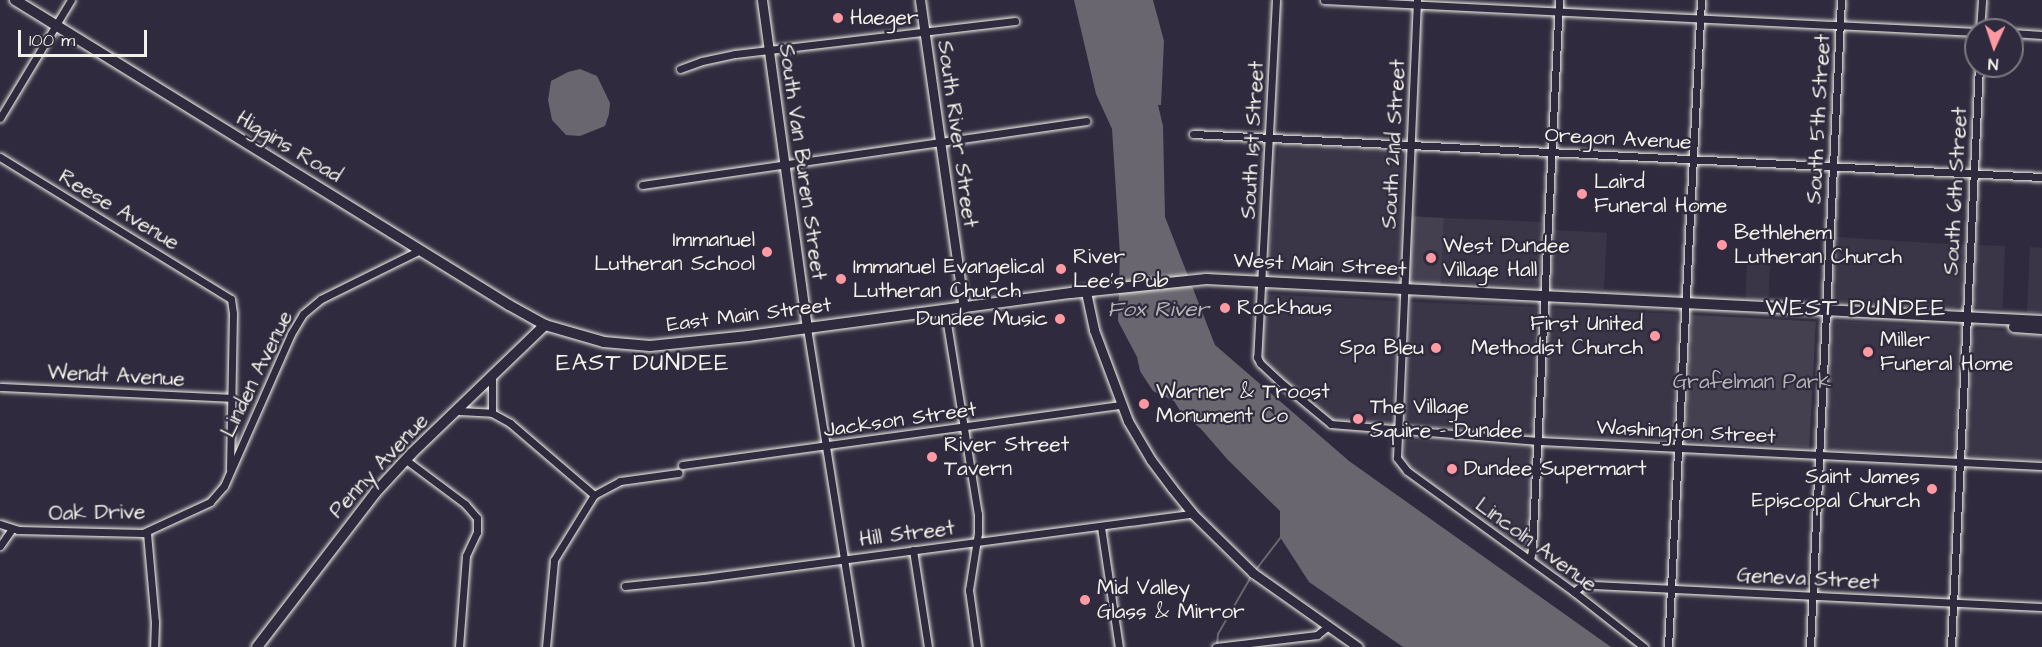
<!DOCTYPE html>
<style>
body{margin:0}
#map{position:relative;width:2042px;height:647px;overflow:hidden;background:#2f2a3d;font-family:"Architects Daughter",sans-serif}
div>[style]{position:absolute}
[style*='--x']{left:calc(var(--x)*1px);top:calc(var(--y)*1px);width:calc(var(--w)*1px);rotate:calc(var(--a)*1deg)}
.built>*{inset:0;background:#3b3647;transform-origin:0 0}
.green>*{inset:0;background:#454050;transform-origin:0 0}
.water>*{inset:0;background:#6a6670}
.stream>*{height:2px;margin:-1px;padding:0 1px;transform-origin:1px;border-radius:1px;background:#6a6670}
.roads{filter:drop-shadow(0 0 2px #f4f1e8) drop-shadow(0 0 2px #f4f1e8)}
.street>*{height:7px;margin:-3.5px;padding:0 3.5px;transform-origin:3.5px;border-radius:3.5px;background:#2f2a3d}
.secondary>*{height:9px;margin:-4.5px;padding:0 4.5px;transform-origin:4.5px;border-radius:4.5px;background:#2f2a3d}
.primary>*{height:10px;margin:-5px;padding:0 5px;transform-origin:5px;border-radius:5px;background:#2f2a3d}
.dots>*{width:16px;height:16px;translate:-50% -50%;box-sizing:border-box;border:3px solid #2f2a3d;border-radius:50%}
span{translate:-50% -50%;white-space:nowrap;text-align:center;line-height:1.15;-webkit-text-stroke:4.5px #2f2a3d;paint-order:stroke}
.poi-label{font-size:21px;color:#f4f1e8}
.left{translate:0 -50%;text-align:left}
.right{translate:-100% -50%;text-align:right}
.street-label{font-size:21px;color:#f4f1e8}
.park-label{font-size:21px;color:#b7b3b3}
.water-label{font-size:22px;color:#b6b2b2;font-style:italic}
.quarter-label{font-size:24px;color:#f4f1e8;letter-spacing:1.5px}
.north{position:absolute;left:1964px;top:18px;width:60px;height:60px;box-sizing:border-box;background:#2f2a3d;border:2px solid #7e7a81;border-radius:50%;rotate:183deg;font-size:16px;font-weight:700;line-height:24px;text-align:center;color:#f4f1e8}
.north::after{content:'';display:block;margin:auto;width:21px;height:27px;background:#ff9aa2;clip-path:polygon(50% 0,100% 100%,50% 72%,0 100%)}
.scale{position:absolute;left:18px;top:30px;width:129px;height:27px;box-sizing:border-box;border:3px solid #f4f1e8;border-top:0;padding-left:8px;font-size:18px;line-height:21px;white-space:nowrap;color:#f4f1e8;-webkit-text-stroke:4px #2f2a3d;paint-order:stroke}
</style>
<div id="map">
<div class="built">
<div style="clip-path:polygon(1279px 144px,1399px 150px,1402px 152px,1399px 273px,1396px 276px,1272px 269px,1269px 259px)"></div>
<div style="clip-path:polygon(1444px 218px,1542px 222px,1540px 278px,1536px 287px,1439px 281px)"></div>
<div style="left:1554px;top:230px;width:53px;height:57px;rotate:3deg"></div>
<div style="clip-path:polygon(1836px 237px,1964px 245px,1960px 305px,1953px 309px,1836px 302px,1833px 296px)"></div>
<div style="left:1976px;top:245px;width:29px;height:62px;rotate:2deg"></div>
<div style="clip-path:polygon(2030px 247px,2042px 248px,2042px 312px,2027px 312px)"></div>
<div style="left:1747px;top:259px;width:23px;height:40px;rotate:2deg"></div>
<div style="clip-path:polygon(1264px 294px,1397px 301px,1390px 423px,1331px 420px,1260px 359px)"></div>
<div style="clip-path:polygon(1411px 302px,1536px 307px,1532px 428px,1525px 432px,1405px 425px)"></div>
<div style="clip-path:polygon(1553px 308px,1676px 314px,1679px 324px,1673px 437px,1670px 441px,1546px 435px,1550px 317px)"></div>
<div style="clip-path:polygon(1835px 321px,1954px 327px,1959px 330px,1955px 450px,1952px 454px,1832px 450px,1826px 447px,1832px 326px)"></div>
<div style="clip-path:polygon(1979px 329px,2042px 334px,2042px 460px,1972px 456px,1967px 453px,1972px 341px,1975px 331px)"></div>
<div style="clip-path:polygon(1404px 439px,1529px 448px,1531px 454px,1526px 547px,1522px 548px,1412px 469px,1405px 459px)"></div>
</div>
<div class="green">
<div style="left:1407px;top:216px;width:37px;height:73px;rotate:3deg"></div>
<div style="left:1692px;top:315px;width:124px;height:126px;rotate:3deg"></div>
</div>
<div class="water">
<div style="clip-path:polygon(1074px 0,1153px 0,1164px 41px,1161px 105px,1158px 105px,1163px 126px,1165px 217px,1215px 345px,1349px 461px,1611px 647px,1403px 647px,1309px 582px,1280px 537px,1280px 511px,1228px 460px,1201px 429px,1181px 412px,1174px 401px,1153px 391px,1140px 371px,1137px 357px,1118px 321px,1120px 255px,1112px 129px,1096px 94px)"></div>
<div style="clip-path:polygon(580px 69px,597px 76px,610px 103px,609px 114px,605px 126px,580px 136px,566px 135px,552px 120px,548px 100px,551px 81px,568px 72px)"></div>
</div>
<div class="stream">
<div style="--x:1255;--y:571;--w:43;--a:-52.6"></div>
<div style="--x:1217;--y:644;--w:10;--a:-84"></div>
<div style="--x:1218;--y:634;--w:68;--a:-60"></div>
</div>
<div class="roads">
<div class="street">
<div style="--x:1276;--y:0;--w:358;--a:93"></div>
<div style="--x:1257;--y:357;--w:7;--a:63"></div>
<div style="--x:1260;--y:363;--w:26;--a:43"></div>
<div style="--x:1279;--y:381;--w:67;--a:39.6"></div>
<div style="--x:1331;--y:424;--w:208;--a:4.7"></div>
<div style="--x:1538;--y:441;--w:505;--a:2.84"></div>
<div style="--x:1324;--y:0;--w:653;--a:2.81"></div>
<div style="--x:1417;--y:0;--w:458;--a:92.5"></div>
<div style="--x:1397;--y:458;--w:16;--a:52"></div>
<div style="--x:1407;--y:471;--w:206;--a:35.9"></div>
<div style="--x:1574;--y:592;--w:89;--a:38.2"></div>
<div style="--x:1980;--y:30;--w:30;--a:-86"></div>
<div style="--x:2012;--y:33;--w:30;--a:4"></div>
<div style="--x:680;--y:69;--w:23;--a:-20"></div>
<div style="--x:702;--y:61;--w:34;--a:-12"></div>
<div style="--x:735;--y:54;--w:282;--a:-6.7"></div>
<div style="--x:0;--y:118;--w:138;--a:-59"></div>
<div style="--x:1193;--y:134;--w:850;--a:2.9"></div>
<div style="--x:0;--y:157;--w:271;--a:31.6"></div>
<div style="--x:231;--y:299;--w:14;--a:82"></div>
<div style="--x:233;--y:313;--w:156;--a:91.1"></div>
<div style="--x:642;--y:185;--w:449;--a:-8.2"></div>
<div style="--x:945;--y:311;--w:206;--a:80.8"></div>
<div style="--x:978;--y:514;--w:19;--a:90"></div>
<div style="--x:978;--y:533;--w:58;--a:99"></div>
<div style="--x:969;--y:590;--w:58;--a:82"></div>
<div style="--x:807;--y:328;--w:323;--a:80.9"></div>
<div style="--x:492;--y:378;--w:35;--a:90"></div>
<div style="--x:0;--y:387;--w:231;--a:2.7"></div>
<div style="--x:459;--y:411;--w:33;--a:3"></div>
<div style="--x:492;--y:413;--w:21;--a:29"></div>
<div style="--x:510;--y:423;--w:111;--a:40.6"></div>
<div style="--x:406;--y:460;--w:74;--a:36.7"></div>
<div style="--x:465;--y:504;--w:18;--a:49"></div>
<div style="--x:477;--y:518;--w:14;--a:90"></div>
<div style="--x:477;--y:532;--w:26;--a:115"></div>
<div style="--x:466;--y:556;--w:91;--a:94.4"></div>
<div style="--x:682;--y:465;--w:443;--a:-7.8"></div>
<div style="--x:0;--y:524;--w:19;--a:18"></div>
<div style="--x:18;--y:530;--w:125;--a:1.4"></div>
<div style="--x:143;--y:533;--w:74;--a:-24.8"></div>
<div style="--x:210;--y:502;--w:21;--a:-49"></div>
<div style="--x:224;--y:486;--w:166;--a:-66.2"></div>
<div style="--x:291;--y:334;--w:23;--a:-59"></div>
<div style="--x:303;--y:314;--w:23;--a:-40"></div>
<div style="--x:321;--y:299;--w:110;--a:-26.3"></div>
<div style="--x:1101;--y:527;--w:121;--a:81.5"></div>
<div style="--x:147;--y:533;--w:89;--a:84.9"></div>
<div style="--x:155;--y:622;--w:25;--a:92"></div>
<div style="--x:0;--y:546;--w:21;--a:-55"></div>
<div style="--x:913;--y:550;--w:98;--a:81.2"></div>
<div style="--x:1530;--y:560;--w:10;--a:-79"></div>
<div style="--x:1532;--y:550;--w:551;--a:-87.19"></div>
<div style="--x:625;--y:586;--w:79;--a:-5.8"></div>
<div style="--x:704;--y:578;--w:493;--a:-7.5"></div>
<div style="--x:1574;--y:592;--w:9;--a:-41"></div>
<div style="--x:1581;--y:586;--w:11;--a:-5"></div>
<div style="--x:1592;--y:585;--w:451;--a:2.8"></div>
<div style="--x:546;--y:647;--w:87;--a:-84.7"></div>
<div style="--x:554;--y:560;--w:76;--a:-58.4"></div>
<div style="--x:594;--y:495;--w:30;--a:-28"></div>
<div style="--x:620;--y:481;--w:59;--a:-7.9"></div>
<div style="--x:1216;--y:647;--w:102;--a:-6.8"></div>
<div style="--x:1317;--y:635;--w:14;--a:-39"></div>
<div style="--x:1668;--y:647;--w:648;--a:-87.08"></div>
<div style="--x:1810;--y:647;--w:648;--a:-87.26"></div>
<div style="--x:1951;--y:647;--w:582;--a:-87.24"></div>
</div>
<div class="secondary">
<div style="--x:762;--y:0;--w:331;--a:82.2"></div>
<div style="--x:920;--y:0;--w:311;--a:81.9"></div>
<div style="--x:1086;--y:292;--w:39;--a:78"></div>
<div style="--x:1094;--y:330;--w:97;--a:69.5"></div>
<div style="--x:1128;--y:421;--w:45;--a:59.5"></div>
<div style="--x:1151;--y:460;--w:35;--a:53"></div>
<div style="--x:1172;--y:488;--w:33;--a:51"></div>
<div style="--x:1193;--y:514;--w:84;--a:44.5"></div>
<div style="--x:1253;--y:573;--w:128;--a:35.2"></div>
</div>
<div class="primary">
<div style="--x:15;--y:0;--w:581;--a:31.69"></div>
<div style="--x:509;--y:305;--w:41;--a:29.1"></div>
<div style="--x:545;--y:325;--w:61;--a:16.1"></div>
<div style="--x:604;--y:342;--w:46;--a:5"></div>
<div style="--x:650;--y:346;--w:99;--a:-5.8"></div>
<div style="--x:748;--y:336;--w:326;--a:-7.6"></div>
<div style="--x:1071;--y:293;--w:136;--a:-5.9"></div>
<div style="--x:1206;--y:279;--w:837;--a:2.88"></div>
<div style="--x:2014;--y:327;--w:28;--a:4"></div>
<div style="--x:257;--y:647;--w:194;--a:-52.5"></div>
<div style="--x:375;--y:493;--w:54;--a:-47.2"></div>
<div style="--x:412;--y:453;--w:185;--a:-43.9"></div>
</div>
</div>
<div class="dots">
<div style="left:838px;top:18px;background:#ff9aa2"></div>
<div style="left:1582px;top:194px;background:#ff9aa2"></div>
<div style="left:1722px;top:245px;background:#ff9aa2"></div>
<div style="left:767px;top:252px;background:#ff9aa2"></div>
<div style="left:1431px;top:258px;background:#ff9aa2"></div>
<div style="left:1061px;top:269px;background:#ff9aa2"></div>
<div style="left:841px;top:279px;background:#ff9aa2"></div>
<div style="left:1225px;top:308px;background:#ff9aa2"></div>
<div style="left:1060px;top:319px;background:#ff9aa2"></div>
<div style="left:1655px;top:336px;background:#ff9aa2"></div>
<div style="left:1436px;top:348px;background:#ff9aa2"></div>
<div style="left:1868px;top:352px;background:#ff9aa2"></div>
<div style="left:1144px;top:404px;background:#ff9aa2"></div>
<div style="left:1358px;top:419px;background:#ff9aa2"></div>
<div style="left:932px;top:457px;background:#ff9aa2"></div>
<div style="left:1452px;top:469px;background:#ff9aa2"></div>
<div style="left:1932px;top:489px;background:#ff9aa2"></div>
<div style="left:1085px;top:600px;background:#ff9aa2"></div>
</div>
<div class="poi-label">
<span class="left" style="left:850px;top:18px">Haeger</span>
<span class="left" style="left:1594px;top:194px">Laird<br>Funeral Home</span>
<span class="left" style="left:1734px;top:245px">Bethlehem<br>Lutheran Church</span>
<span class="right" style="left:755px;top:252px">Immanuel<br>Lutheran School</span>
<span class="left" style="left:1443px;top:258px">West Dundee<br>Village Hall</span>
<span class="left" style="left:1073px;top:269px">River<br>Lee's Pub</span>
<span class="left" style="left:853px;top:279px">Immanuel Evangelical<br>Lutheran Church</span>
<span class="left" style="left:1237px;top:308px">Rockhaus</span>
<span class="right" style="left:1048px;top:319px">Dundee Music</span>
<span class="right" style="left:1643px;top:336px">First United<br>Methodist Church</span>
<span class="left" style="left:1880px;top:352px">Miller<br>Funeral Home</span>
<span class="right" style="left:1424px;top:348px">Spa Bleu</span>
<span class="left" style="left:1156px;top:404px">Warner &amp; Troost<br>Monument Co</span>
<span class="left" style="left:1370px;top:419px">The Village<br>Squire - Dundee</span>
<span class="left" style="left:944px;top:457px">River Street<br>Tavern</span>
<span class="left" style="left:1464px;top:469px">Dundee Supermart</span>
<span class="right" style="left:1920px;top:489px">Saint James<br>Episcopal Church</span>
<span class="left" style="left:1097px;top:600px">Mid Valley<br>Glass &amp; Mirror</span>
</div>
<div class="street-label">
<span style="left:1819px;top:119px;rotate:-87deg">South 5th Street</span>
<span style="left:957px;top:134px;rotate:82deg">South River Street</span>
<span style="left:1618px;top:139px;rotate:3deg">Oregon Avenue</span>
<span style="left:1253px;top:140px;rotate:-87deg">South 1st Street</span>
<span style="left:1394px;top:144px;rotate:-87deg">South 2nd Street</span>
<span style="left:289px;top:147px;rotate:31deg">Higgins Road</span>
<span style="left:802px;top:162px;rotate:82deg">South Van Buren Street</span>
<span style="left:1956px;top:191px;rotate:-87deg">South 6th Street</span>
<span style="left:119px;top:210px;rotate:31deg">Reese Avenue</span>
<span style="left:1320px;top:265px;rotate:3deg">West Main Street</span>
<span style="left:749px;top:315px;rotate:-7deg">East Main Street</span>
<span style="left:257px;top:374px;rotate:-64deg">Linden Avenue</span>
<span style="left:116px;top:376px;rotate:3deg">Wendt Avenue</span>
<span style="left:900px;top:420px;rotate:-8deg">Jackson Street</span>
<span style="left:1686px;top:432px;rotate:3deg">Washington Street</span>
<span style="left:379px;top:466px;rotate:-47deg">Penny Avenue</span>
<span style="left:97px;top:513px;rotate:-1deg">Oak Drive</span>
<span style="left:907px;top:534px;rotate:-7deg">Hill Street</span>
<span style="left:1536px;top:545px;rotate:36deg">Lincoln Avenue</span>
<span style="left:1808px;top:579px;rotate:3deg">Geneva Street</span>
</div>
<div class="park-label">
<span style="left:1752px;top:382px">Grafelman Park</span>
</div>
<div class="water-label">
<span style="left:1158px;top:310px">Fox River</span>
</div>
<div class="quarter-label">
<span style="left:1856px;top:309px">WEST DUNDEE</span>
<span style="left:643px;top:364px">EAST DUNDEE</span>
</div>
<div class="north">N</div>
<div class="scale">100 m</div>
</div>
